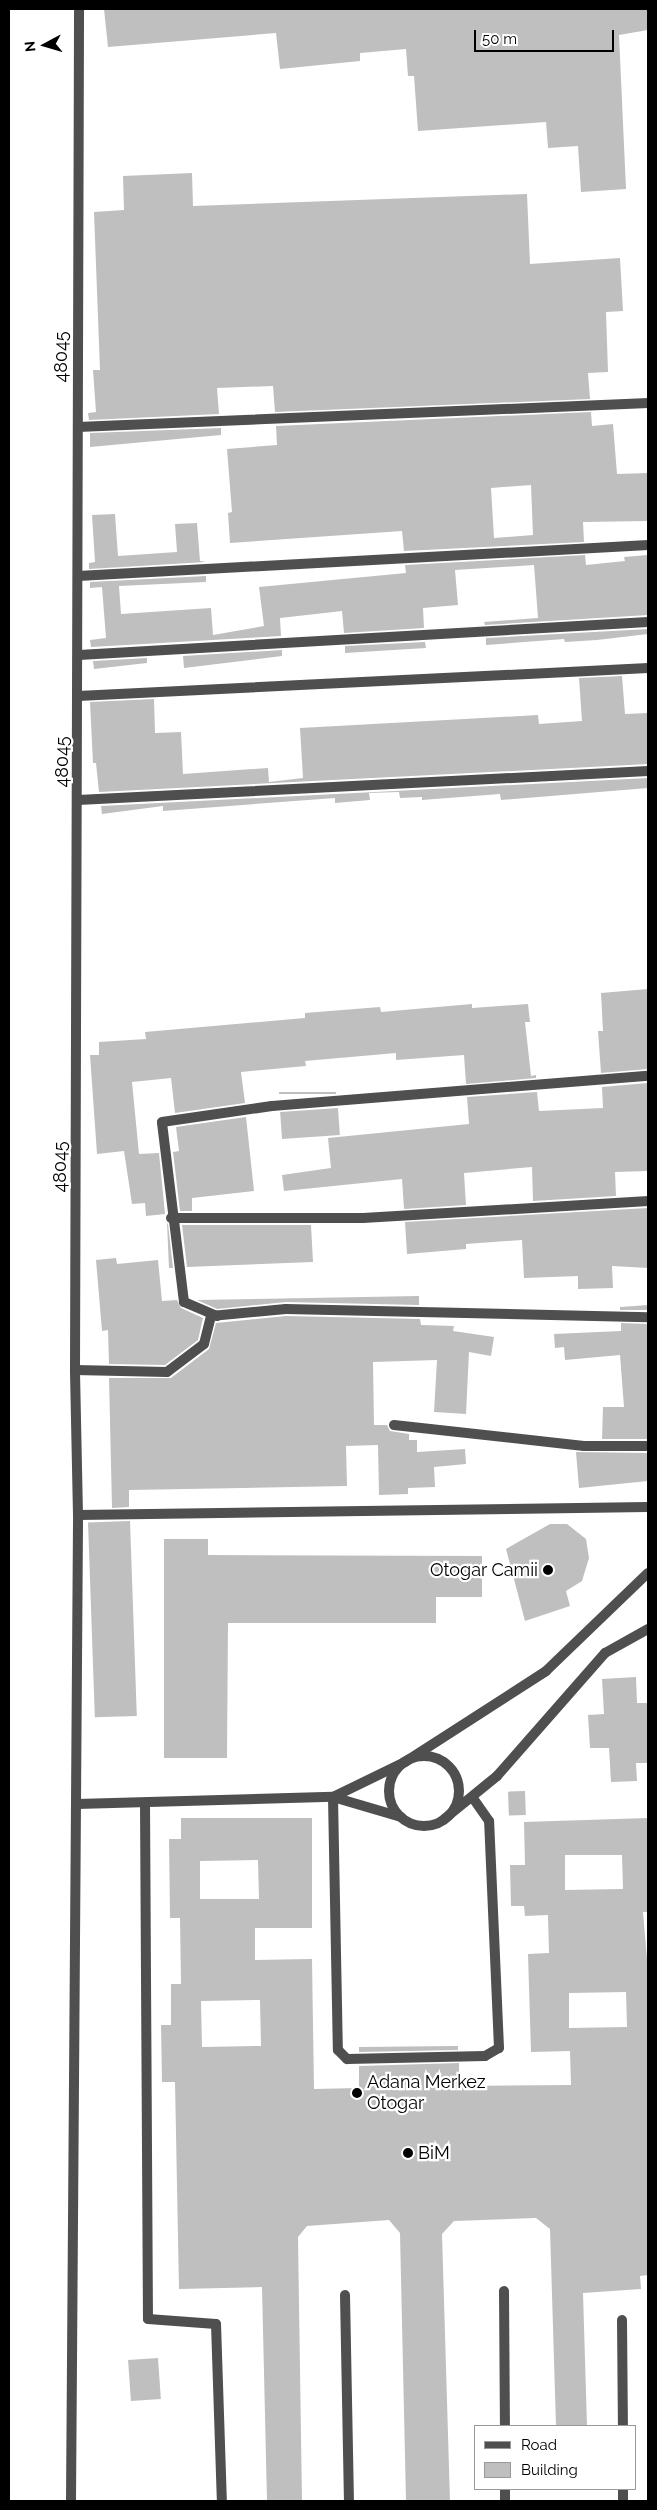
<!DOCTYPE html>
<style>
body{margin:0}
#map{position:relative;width:657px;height:2510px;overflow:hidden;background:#fff;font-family:Raleway,sans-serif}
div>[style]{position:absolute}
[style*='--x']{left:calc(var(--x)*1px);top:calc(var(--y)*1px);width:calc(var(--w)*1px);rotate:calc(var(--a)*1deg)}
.building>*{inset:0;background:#bfbfbf;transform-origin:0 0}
.service>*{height:10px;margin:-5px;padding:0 5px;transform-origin:5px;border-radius:5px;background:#4f4f4f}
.service>.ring{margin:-5px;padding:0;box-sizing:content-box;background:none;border:10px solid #4f4f4f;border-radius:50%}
.minor>*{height:10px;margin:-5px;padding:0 5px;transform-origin:5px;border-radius:5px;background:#4f4f4f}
.dots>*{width:14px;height:14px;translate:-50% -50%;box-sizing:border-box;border:2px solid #fff;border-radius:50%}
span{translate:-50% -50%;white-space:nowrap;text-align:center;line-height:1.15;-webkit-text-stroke:4.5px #fff;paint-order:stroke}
.street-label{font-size:18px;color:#000}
.poi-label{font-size:18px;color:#000}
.right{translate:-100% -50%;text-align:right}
.left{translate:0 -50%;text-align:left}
.frame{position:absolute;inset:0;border:10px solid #000;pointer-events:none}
.legend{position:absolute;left:474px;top:2425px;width:162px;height:65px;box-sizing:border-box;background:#fff;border:1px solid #999;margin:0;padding:6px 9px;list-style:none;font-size:15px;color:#000}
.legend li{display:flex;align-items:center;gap:10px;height:25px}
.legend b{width:25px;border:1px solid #999}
.north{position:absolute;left:20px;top:20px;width:50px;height:50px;-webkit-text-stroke:4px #fff;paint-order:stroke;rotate:264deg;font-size:14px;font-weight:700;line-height:20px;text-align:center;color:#000}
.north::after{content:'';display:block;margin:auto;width:18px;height:22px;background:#000;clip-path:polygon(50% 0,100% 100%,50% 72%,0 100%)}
.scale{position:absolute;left:474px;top:30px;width:140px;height:22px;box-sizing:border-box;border:2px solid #000;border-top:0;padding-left:6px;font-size:15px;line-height:18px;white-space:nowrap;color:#000;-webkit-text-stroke:4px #fff;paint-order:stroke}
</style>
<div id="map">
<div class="building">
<div style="clip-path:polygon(104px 9px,648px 9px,648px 30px,619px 35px,626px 189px,581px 192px,578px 146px,548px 148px,546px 122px,418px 131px,414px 76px,408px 76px,406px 49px,360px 53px,360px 61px,280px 69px,276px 33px,108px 47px)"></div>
<div style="clip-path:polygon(192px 173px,193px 206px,527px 194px,530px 264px,620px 258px,623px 311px,606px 312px,608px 372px,588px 373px,590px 399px,275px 412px,273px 386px,217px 388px,219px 414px,89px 420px,88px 413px,96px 412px,93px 370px,100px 370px,94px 212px,124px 210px,123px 176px)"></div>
<div style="clip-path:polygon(evenodd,591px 412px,592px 426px,613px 424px,617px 474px,648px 473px,648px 521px,583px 522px,584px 542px,404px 551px,402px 531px,230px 543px,228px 513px,232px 512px,227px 449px,277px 445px,276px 426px,591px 412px,531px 485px,533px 535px,494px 538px,491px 488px,531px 485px)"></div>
<div style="clip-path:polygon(221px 428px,221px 435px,90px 447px,90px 433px)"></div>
<div style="clip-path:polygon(115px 514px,118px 556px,177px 552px,175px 524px,197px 523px,200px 561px,206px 562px,89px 569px,89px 563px,95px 562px,92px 515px)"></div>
<div style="clip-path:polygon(585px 555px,586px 565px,625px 561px,624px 557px,648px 555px,648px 615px,485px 625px,484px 622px,538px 618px,534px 565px,455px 570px,458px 605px,423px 608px,424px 628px,344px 633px,342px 611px,280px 618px,281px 636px,91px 647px,90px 640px,106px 638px,102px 587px,90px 588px,90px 582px,206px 576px,206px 582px,119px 586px,121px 614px,211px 608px,213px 635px,264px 626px,259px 587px,406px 573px,405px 565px)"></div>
<div style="clip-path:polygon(648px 629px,648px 634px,597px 640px,565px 642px,564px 639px,486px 645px,486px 638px)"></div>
<div style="clip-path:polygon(425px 642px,426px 648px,345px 653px,345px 646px)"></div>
<div style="clip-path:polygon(282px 650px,282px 656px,184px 668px,183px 656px)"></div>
<div style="clip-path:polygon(147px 658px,147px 663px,94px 669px,93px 661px)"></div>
<div style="clip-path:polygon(622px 676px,625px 714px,648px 713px,648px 764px,99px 792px,96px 763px,93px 763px,90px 702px,154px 699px,155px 733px,181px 732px,183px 774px,268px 768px,269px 782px,303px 778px,300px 728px,538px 715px,539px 724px,582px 721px,579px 678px)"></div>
<div style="clip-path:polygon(648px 778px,648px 788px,501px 800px,500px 794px,422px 800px,422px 797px,400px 798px,399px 792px,369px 793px,370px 800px,335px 803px,335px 798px,163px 811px,163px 806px,102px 814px,101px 806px)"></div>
<div style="clip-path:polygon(648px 989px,648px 1069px,601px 1073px,598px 1031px,603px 1031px,601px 993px)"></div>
<div style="clip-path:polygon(472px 1004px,472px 1008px,528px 1004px,530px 1022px,525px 1022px,531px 1076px,536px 1075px,536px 1078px,466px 1084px,464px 1055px,396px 1060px,396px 1053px,305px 1061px,306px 1066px,241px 1072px,245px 1103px,175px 1113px,171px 1078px,132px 1082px,139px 1154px,159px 1153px,165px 1214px,146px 1216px,145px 1203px,132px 1204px,124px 1151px,97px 1154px,90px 1055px,99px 1055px,99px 1042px,146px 1039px,145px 1032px,305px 1018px,305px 1013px,380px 1007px,381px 1012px)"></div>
<div style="clip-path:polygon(648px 1083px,648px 1171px,615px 1172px,616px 1196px,533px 1201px,532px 1167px,464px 1173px,466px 1205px,404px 1209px,402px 1179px,284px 1191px,282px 1175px,331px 1168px,328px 1138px,469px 1124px,467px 1097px,537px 1092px,539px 1111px,603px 1108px,602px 1087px)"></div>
<div style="left:336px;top:1092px;width:2px;height:57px;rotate:90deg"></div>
<div style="left:338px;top:1108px;width:27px;height:58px;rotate:86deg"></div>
<div style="clip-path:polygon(246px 1117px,254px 1191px,192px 1198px,192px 1211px,180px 1211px,173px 1152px,179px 1151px,176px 1127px)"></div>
<div style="clip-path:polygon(648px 1208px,648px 1268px,612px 1266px,613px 1288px,578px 1289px,578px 1276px,524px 1278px,522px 1240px,466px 1244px,466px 1249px,407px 1254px,405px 1222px)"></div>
<div style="clip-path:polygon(167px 1223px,168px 1224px,173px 1268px,169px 1268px)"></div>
<div style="clip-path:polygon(182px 1225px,311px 1225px,313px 1262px,187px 1267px)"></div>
<div style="clip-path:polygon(116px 1258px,117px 1264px,158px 1260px,162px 1301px,177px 1300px,181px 1308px,203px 1318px,198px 1340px,165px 1365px,109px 1364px,108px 1330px,102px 1331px,96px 1260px)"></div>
<div style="clip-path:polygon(419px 1296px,419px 1305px,286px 1302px,217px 1309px,197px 1300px)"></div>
<div style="clip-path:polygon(648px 1305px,648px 1310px,620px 1310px,620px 1307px)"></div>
<div style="clip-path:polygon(286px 1316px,420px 1319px,421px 1325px,454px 1326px,453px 1331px,494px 1337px,491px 1356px,469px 1352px,466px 1414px,434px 1412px,437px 1360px,373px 1362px,374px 1425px,387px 1425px,390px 1431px,409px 1434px,409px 1440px,417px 1440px,417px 1452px,465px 1449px,466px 1464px,434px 1467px,435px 1487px,408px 1488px,408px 1494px,379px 1495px,378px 1445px,346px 1446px,347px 1486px,129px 1490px,129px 1507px,112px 1508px,109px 1378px,171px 1378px,209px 1349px,216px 1323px)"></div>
<div style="clip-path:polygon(621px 1323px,648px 1324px,648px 1439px,602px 1439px,603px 1407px,624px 1407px,620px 1355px,565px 1360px,564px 1347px,555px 1348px,554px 1334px,621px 1331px)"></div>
<div style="clip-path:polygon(576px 1452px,648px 1453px,648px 1481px,579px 1488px)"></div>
<div style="left:130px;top:1521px;width:195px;height:42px;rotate:88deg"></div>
<div style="clip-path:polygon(550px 1524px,567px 1524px,586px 1539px,589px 1558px,582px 1581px,566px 1591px,570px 1606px,525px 1621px,506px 1549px)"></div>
<div style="clip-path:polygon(164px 1539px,208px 1539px,208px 1555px,482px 1556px,482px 1597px,436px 1597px,436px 1623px,228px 1623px,227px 1758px,164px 1758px)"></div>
<div style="clip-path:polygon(636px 1677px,637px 1703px,648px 1703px,648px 1763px,636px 1763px,637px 1781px,611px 1782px,609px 1748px,590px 1748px,588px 1715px,604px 1714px,602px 1679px)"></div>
<div style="left:525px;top:1791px;width:24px;height:17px;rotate:88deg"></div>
<div style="clip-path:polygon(evenodd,181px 1818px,312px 1818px,312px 1928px,255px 1928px,255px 1960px,312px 1959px,314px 2089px,359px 2088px,359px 2066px,459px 2063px,459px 2086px,571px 2085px,570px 2051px,531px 2052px,528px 1954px,549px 1953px,548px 1915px,525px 1916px,524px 1906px,511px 1906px,510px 1865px,525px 1865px,524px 1822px,648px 1818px,648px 1912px,643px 1912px,648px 1971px,648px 2275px,640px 2276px,641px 2289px,583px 2293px,587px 2426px,556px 2426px,550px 2229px,536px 2218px,454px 2221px,442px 2234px,450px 2501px,406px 2501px,400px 2233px,389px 2220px,307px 2226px,298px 2237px,302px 2501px,267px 2501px,262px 2287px,179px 2289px,175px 2082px,162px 2082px,161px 2025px,171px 2025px,171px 1984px,181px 1984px,180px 1918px,170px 1918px,169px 1839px,181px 1839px,181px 1818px,565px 1855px,622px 1855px,623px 1889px,565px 1890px,565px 1855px,181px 1818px,258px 1860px,259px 1899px,200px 1899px,200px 1861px,258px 1860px,181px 1818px,626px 1992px,627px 2027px,569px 2028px,569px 1993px,626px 1992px,181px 1818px,260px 2000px,261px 2046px,202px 2047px,201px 2001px,260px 2000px)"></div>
<div style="clip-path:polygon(458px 2046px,458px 2050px,359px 2052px,359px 2047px)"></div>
<div style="left:158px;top:2358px;width:41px;height:30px;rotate:86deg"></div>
</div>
<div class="service">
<div class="ring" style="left:389px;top:1756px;width:60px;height:60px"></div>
<div style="--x:333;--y:1797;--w:253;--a:88.9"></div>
<div style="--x:338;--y:2050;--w:13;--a:45"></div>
<div style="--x:347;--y:2059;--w:138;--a:-1.2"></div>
<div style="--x:485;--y:2056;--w:16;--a:-30"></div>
<div style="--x:499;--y:2048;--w:227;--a:-92.5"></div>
<div style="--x:489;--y:1821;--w:29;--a:-125"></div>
<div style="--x:333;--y:1797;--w:80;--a:-25.9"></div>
<div style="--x:405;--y:1762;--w:168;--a:-32.8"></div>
<div style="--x:546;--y:1671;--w:141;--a:-43.9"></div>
<div style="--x:145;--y:1803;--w:516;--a:89.67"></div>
<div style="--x:148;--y:2319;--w:68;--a:4.2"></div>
<div style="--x:216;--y:2324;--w:177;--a:88.1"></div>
<div style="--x:77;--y:1804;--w:256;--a:-1.6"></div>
<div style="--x:333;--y:1797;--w:71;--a:16.4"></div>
<div style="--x:443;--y:1820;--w:70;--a:-39.2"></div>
<div style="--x:497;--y:1776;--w:164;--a:-48.7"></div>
<div style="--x:605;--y:1653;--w:49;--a:-29.2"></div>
<div style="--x:504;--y:2291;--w:135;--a:89.6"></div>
<div style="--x:345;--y:2295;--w:206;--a:88.9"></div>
<div style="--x:622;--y:2320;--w:106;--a:89.5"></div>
<div style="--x:505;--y:2489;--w:12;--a:90"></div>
<div style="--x:623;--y:2489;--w:12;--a:90"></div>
</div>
<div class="minor">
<div style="--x:78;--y:427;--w:571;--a:-2.41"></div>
<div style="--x:78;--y:576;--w:571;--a:-3.11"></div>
<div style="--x:79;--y:655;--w:570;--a:-3.32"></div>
<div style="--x:78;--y:696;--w:571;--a:-2.81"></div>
<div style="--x:78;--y:800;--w:571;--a:-2.91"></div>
<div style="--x:171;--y:1218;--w:192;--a:0"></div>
<div style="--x:363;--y:1218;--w:286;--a:-3.4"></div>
<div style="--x:217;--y:1316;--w:36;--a:-157"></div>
<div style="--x:184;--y:1302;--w:181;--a:-97"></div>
<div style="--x:162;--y:1122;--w:111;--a:-8.3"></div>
<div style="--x:272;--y:1106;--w:377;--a:-4.6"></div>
<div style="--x:75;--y:1370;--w:92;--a:1.2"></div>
<div style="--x:167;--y:1372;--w:46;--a:-37.1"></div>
<div style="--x:204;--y:1344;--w:29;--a:-76"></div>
<div style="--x:211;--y:1316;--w:75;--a:-5.3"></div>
<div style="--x:286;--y:1309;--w:362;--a:1.3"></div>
<div style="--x:394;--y:1425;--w:191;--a:6.3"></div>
<div style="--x:584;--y:1446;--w:64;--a:0"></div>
<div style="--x:78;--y:1515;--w:570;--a:-0.8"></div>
<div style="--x:71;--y:2501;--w:986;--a:-89.59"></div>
<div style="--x:78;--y:1515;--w:145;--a:-91.2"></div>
<div style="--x:75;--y:1370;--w:1361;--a:-89.83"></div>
</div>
<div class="dots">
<div style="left:548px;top:1570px;background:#000"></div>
<div style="left:357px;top:2093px;background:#000"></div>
<div style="left:408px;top:2153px;background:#000"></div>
</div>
<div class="street-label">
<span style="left:61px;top:357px;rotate:-90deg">48045</span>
<span style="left:62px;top:762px;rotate:-90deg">48045</span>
<span style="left:60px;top:1167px;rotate:-90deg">48045</span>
</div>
<div class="poi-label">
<span class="right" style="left:538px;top:1570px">Otogar Camii</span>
<span class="left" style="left:367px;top:2093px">Adana Merkez<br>Otogar</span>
<span class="left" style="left:418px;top:2153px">BiM</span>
</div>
<div class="frame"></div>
<ul class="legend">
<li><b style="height:6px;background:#4f4f4f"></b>Road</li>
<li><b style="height:14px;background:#bfbfbf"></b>Building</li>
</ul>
<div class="north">N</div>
<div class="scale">50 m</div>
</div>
